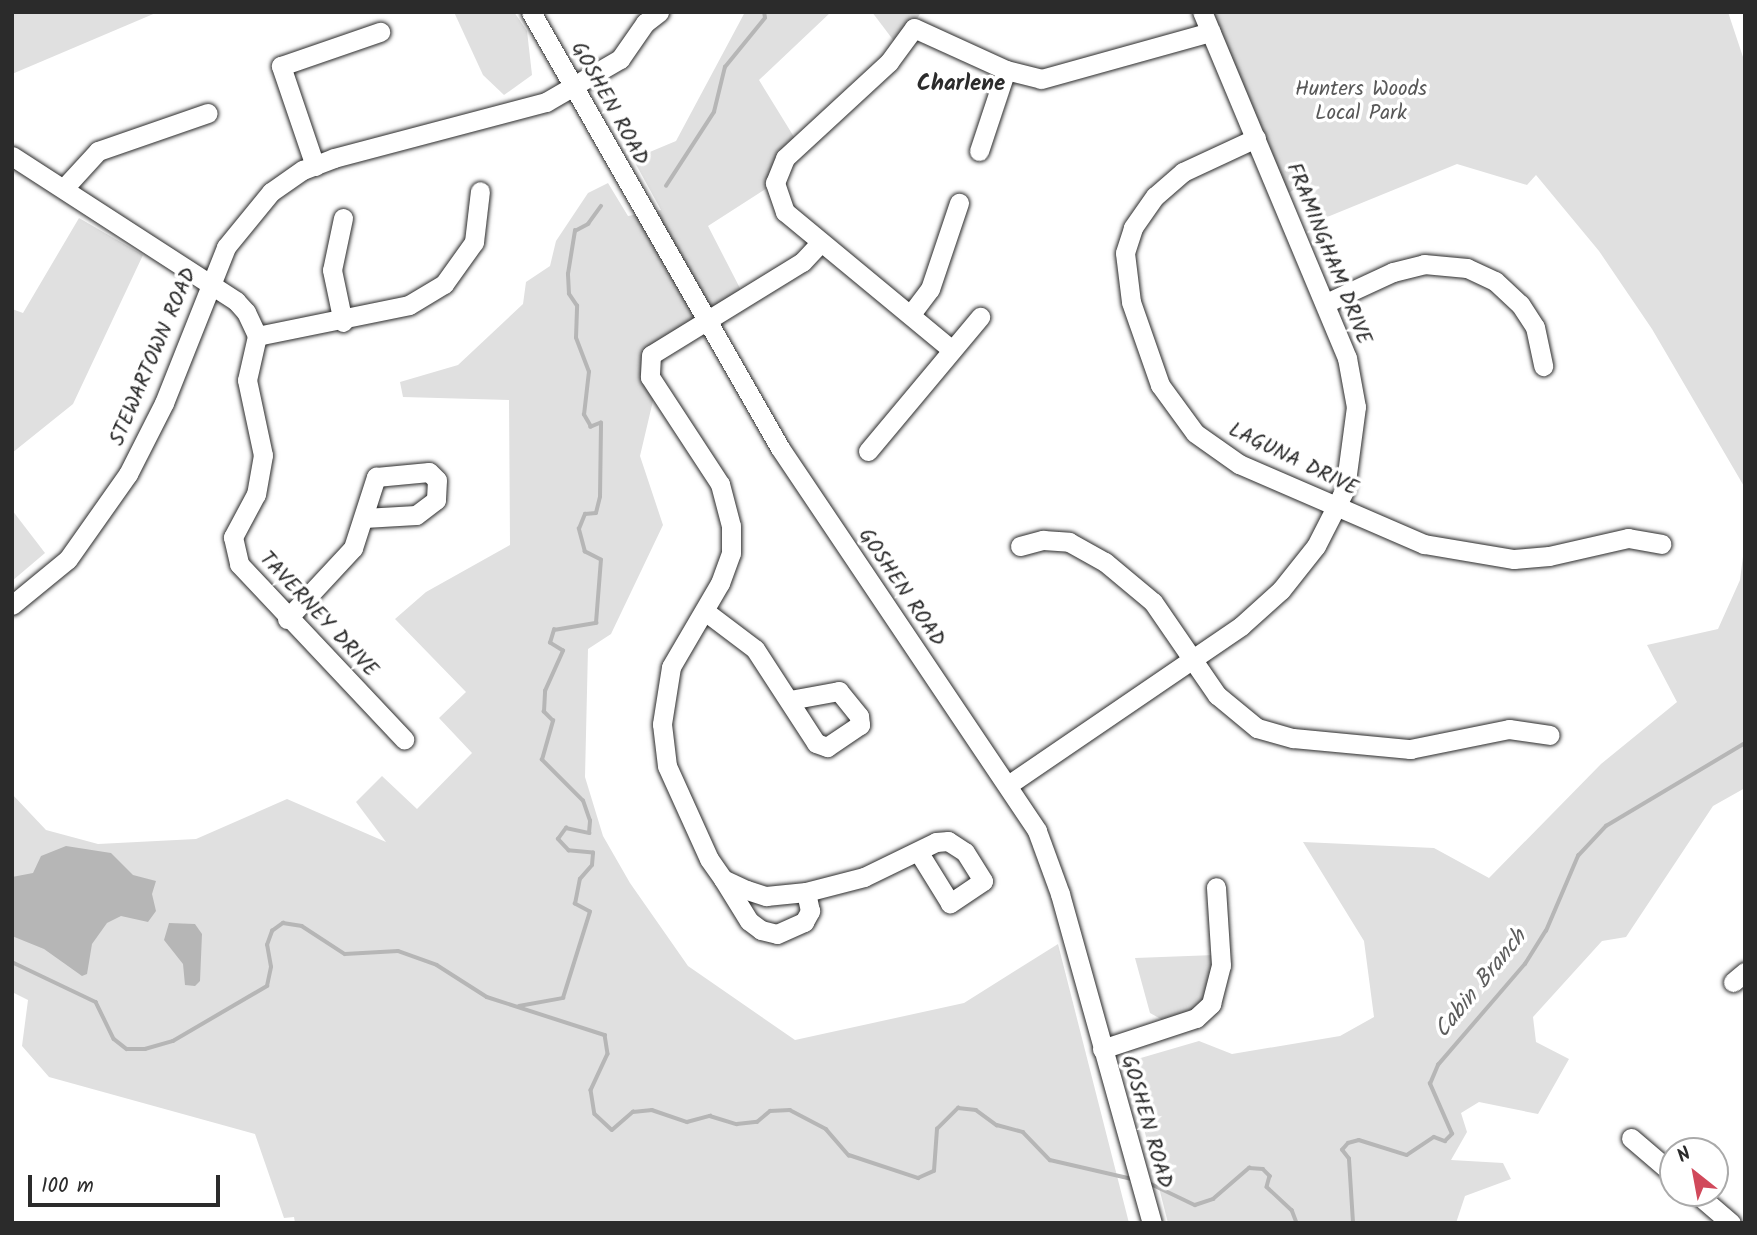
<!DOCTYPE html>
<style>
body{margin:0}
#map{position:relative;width:1757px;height:1235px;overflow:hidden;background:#fff;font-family:Kalam,sans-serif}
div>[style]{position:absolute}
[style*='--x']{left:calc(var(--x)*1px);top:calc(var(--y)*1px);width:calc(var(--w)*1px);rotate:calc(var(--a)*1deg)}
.green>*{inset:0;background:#e0e0e0}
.water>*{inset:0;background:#b6b6b6}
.stream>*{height:3.5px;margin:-1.75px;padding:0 1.75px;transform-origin:1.75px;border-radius:1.75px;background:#b6b6b6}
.roads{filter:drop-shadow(0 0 2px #2b2b2b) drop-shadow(0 0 2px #2b2b2b)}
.minor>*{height:19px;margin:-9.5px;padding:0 9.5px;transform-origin:9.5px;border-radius:9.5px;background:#fff}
span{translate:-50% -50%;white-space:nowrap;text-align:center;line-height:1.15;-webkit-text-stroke:7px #fff;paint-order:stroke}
.park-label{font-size:21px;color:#585858}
.street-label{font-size:21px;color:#2b2b2b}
.neighbourhood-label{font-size:23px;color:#2b2b2b;font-weight:700}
.water-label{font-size:23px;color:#5c5c5c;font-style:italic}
.frame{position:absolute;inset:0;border:14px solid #2b2b2b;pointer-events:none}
.north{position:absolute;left:1659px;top:1137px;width:70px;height:70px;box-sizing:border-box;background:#fff;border:2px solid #aaa;border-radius:50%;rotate:329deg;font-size:19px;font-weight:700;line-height:28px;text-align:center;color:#2b2b2b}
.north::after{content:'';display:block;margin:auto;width:24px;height:32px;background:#d1495b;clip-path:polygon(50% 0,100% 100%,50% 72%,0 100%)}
.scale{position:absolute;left:28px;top:1175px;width:192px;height:32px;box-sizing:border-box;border:4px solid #2b2b2b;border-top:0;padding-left:9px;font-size:21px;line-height:24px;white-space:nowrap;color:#2b2b2b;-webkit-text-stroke:5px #fff;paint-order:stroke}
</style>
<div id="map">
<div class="green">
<div style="clip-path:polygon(12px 12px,158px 12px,12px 74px)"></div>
<div style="clip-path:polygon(454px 12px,514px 12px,527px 31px,532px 75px,504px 95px,483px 75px)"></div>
<div style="clip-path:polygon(745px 12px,831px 12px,759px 80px,799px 145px,775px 183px,708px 226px,744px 296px,651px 355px,656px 388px,640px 456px,663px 525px,611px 634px,588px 649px,585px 777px,603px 836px,630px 883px,688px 966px,795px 1040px,964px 1003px,1058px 944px,1129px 1223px,295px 1223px,294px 1217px,284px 1218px,255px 1134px,49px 1077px,22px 1046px,28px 1000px,12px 992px,12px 794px,46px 830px,98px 844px,196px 839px,287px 799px,386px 842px,356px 802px,382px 776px,417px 809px,472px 753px,439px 718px,466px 692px,395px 619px,426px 592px,510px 545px,509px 400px,403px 397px,400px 382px,458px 365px,523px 304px,526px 282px,550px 266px,556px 241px,588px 193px,608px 183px,628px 216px,661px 210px,633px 159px,676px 141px)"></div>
<div style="clip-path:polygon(872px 12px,921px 12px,900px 49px)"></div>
<div style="clip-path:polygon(1202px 12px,1728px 12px,1745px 63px,1745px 488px,1652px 329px,1599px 251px,1536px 175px,1527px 185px,1457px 164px,1315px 222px,1299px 187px,1281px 197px)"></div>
<div style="clip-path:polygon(79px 218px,143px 255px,73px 404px,12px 453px,12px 309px,23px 313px)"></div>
<div style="clip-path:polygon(12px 510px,45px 553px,12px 581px)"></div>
<div style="clip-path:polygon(1745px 541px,1745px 788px,1713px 806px,1626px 937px,1602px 941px,1533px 1017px,1536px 1042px,1569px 1059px,1538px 1114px,1479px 1102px,1461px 1113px,1467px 1132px,1451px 1160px,1503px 1163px,1511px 1179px,1465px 1196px,1456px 1223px,1168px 1223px,1127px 1062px,1199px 1041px,1232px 1054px,1340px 1036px,1374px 1017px,1364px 941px,1303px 842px,1434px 848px,1489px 878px,1601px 764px,1677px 702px,1647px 645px,1718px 629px,1740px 580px)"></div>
<div style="clip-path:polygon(1215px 955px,1203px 1004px,1168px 1023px,1150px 1013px,1135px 958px)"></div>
</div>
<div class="water">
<div style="clip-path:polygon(66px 846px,111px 853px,133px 875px,156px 881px,152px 894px,156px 911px,148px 922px,121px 916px,107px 923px,92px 944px,87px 974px,82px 976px,44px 949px,12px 936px,12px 877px,33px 873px,41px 856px)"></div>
<div style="clip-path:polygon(169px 923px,195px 924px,202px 934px,200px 981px,195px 986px,185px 985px,183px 964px,164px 940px)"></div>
</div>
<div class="stream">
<div style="--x:666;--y:186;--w:88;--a:-57"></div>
<div style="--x:714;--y:112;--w:46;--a:-76.3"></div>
<div style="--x:725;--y:67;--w:63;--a:-50.8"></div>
<div style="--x:765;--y:18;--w:6;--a:-99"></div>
<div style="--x:12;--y:962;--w:93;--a:25.5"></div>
<div style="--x:96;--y:1002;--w:41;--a:64.1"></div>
<div style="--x:114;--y:1039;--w:16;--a:38"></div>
<div style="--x:127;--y:1049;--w:18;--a:0"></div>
<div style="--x:145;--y:1049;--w:29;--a:-16"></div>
<div style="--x:173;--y:1041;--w:109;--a:-30.3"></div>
<div style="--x:267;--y:986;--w:19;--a:-78"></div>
<div style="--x:271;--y:967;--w:22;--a:-100"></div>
<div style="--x:267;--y:945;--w:15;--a:-70"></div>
<div style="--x:272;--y:931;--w:14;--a:-36"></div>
<div style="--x:283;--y:923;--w:19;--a:9"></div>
<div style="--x:302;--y:926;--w:51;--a:33.1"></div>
<div style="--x:345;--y:954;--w:53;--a:-3.2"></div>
<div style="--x:398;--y:951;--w:41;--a:19.7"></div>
<div style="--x:437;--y:965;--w:59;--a:32.6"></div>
<div style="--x:487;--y:997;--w:124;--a:17.9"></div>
<div style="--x:605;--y:1035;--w:19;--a:81"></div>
<div style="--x:608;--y:1054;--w:40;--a:115"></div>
<div style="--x:591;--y:1090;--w:24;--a:81"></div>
<div style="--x:595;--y:1114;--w:23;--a:43"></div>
<div style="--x:612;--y:1130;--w:28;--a:-41"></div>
<div style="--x:633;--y:1112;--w:19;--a:-6"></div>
<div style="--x:652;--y:1110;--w:37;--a:19"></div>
<div style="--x:687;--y:1122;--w:24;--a:-15"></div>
<div style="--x:710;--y:1116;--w:28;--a:17"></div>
<div style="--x:737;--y:1124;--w:20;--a:-6"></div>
<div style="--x:757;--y:1122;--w:17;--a:-40"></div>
<div style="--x:770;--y:1111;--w:20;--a:-3"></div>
<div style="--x:790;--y:1110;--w:41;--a:27.8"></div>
<div style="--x:826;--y:1129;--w:35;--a:49"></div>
<div style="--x:849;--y:1155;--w:73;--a:18.4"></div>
<div style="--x:918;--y:1178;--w:17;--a:-24"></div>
<div style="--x:934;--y:1171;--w:42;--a:-85.9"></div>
<div style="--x:937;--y:1129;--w:30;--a:-45"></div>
<div style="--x:958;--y:1108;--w:18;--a:6"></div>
<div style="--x:976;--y:1110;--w:26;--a:36"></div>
<div style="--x:997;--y:1125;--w:27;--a:15"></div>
<div style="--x:1023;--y:1132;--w:39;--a:46"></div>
<div style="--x:1050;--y:1160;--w:84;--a:13"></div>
<div style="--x:519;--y:1006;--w:45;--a:-10.3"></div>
<div style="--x:563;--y:998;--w:90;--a:-72.6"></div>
<div style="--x:590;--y:912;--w:17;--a:-152"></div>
<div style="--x:575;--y:904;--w:25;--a:-79"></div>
<div style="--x:580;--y:879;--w:18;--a:-49"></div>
<div style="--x:592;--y:865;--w:12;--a:-85"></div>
<div style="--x:593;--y:853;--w:24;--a:-175"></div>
<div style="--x:569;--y:851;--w:16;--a:-133"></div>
<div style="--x:558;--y:839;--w:14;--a:-54"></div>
<div style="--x:566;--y:828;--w:24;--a:12"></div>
<div style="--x:589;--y:833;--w:12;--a:-85"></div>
<div style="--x:590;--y:821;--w:21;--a:-109"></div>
<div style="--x:583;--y:801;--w:58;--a:-135"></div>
<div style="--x:542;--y:760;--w:41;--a:-74.2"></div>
<div style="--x:553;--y:721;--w:13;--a:-135"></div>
<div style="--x:544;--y:712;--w:21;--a:-87"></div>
<div style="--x:545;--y:691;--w:44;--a:-65.8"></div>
<div style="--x:563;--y:651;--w:15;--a:-148"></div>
<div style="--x:550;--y:643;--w:14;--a:-73"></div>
<div style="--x:554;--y:630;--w:43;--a:-9.5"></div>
<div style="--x:596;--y:623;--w:63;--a:-85.5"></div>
<div style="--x:601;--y:560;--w:18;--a:-153"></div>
<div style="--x:585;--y:552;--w:24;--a:-105"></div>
<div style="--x:579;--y:529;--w:16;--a:-68"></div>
<div style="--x:585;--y:514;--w:11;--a:-5"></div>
<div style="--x:596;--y:513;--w:16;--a:-76"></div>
<div style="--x:600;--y:497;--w:74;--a:-89.2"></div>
<div style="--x:601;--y:423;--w:11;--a:158"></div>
<div style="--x:591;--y:427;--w:14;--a:-120"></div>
<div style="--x:584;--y:415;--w:43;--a:-83.4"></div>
<div style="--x:589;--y:372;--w:36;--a:-111"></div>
<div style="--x:576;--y:338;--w:32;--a:-88"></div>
<div style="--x:577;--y:306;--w:14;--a:-124"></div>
<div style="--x:569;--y:294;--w:20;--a:-93"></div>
<div style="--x:568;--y:274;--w:44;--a:-80.8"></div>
<div style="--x:575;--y:231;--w:15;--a:-28"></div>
<div style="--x:588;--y:224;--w:22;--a:-54"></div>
<div style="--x:1149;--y:1183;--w:51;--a:25.6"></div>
<div style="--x:1195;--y:1205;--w:19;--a:-18"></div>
<div style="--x:1213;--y:1199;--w:48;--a:-40.7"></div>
<div style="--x:1249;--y:1168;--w:14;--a:4"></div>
<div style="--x:1263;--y:1169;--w:10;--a:45"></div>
<div style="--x:1270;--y:1176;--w:11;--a:105"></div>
<div style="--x:1267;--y:1187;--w:34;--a:43"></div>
<div style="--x:1292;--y:1210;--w:14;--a:69"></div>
<div style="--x:1353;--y:1223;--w:64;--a:-93.6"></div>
<div style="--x:1349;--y:1159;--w:11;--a:-128"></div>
<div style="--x:1342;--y:1150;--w:9;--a:-49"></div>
<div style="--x:1348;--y:1143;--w:11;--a:-15"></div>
<div style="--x:1359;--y:1140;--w:50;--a:17.4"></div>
<div style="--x:1407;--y:1155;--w:32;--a:-34"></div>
<div style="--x:1434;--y:1137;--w:12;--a:20"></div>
<div style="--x:1445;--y:1141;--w:10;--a:-45"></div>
<div style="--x:1452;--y:1134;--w:55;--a:-113.7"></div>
<div style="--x:1430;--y:1084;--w:21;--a:-67"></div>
<div style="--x:1438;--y:1065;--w:133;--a:-49.3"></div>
<div style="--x:1525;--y:964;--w:39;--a:-58"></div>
<div style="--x:1546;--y:931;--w:82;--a:-66.9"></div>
<div style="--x:1578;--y:856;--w:41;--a:-47"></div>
<div style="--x:1606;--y:826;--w:162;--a:-30.8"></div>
</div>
<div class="roads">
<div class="minor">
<div style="--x:531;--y:12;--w:502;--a:60.27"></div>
<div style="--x:780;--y:448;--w:461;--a:56.1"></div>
<div style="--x:1037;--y:831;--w:67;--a:69.9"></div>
<div style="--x:1060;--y:894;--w:342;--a:74.4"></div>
<div style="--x:1256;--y:138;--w:81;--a:155"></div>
<div style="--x:1183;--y:172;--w:37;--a:139"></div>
<div style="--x:1155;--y:196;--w:39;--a:125"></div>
<div style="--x:1133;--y:228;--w:26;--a:108"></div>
<div style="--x:1125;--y:253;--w:49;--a:83"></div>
<div style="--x:1131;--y:302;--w:88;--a:70.7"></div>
<div style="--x:1160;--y:385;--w:59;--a:53.9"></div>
<div style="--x:1195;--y:433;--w:54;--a:35.2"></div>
<div style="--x:1239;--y:464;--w:202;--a:23.4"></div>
<div style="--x:1424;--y:544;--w:91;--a:9.5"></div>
<div style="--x:1514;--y:559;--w:35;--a:-5"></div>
<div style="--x:1549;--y:556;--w:81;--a:-12.8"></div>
<div style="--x:1628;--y:538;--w:34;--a:10"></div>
<div style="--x:979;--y:151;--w:85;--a:-71.6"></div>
<div style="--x:12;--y:156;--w:267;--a:32.9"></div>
<div style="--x:236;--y:301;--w:15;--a:48"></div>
<div style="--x:246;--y:312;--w:26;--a:65"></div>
<div style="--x:257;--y:336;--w:45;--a:102.8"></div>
<div style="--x:247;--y:380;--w:77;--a:78"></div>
<div style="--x:263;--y:455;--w:40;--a:100"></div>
<div style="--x:256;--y:494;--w:49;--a:118.1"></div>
<div style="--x:233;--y:537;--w:28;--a:77"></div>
<div style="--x:239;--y:564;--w:241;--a:46.7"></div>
<div style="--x:315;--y:166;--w:106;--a:-108.8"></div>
<div style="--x:281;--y:66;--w:105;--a:-19"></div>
<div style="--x:65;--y:187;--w:49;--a:-47.5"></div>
<div style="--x:98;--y:151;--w:116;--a:-19.1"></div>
<div style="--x:343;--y:218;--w:53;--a:101.9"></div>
<div style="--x:332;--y:270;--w:53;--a:78.1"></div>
<div style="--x:820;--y:243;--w:26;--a:133"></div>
<div style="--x:802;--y:262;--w:177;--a:148.4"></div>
<div style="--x:651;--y:355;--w:22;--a:93"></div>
<div style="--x:650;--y:377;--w:128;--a:56.8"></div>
<div style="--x:720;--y:484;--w:43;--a:75.3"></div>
<div style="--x:731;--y:526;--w:27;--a:90"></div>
<div style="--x:731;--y:553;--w:32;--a:110"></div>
<div style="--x:720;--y:583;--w:97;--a:120.3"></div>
<div style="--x:671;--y:667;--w:58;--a:99"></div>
<div style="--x:662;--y:724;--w:42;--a:83.2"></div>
<div style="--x:667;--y:766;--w:102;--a:65.7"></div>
<div style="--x:709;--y:859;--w:24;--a:55"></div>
<div style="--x:723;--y:879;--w:26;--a:25"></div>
<div style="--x:747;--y:890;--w:20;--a:18"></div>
<div style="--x:766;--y:896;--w:40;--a:-5.7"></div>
<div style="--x:806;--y:892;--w:60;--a:-14.5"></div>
<div style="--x:864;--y:877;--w:80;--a:-25.9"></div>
<div style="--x:936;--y:842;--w:12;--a:-5"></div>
<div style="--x:948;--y:841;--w:20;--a:33"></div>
<div style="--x:965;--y:852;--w:34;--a:58"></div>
<div style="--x:983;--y:881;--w:40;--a:146"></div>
<div style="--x:950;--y:903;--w:59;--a:-121.8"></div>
<div style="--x:1326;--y:303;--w:74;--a:-24.8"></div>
<div style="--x:1393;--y:272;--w:32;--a:-14"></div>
<div style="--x:1424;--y:264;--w:43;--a:5.3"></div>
<div style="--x:1467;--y:268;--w:31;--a:25"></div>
<div style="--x:1495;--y:281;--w:34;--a:43"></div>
<div style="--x:1520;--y:304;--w:27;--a:57"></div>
<div style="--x:1535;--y:327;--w:40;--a:78"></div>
<div style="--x:911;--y:314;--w:31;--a:-53"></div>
<div style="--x:930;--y:289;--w:91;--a:-71.4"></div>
<div style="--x:257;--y:336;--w:155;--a:-11.5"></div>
<div style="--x:409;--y:305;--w:41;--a:-31"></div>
<div style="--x:444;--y:284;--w:52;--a:-54.5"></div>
<div style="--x:474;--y:242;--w:51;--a:-83.3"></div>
<div style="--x:952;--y:350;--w:217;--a:-140.4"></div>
<div style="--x:785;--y:212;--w:31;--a:-109"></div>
<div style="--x:775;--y:183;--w:27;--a:-68"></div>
<div style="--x:785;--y:158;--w:142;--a:-42.7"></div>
<div style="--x:889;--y:62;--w:42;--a:-53.7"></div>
<div style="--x:914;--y:28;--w:101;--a:24.5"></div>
<div style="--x:1006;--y:70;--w:36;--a:14"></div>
<div style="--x:1041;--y:79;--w:176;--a:-15.5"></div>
<div style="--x:868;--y:451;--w:175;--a:-50.1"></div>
<div style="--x:1020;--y:546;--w:24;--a:-15"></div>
<div style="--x:1043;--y:540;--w:26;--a:4"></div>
<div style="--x:1069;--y:542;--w:41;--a:29.1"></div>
<div style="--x:1105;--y:562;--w:62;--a:39.8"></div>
<div style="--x:1153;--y:602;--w:113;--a:55.5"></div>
<div style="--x:1217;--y:695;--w:52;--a:39.5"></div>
<div style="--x:1257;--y:728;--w:37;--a:16"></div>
<div style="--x:1293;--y:738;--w:118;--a:5.4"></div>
<div style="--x:1410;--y:749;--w:101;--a:-11.4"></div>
<div style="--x:1509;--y:729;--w:41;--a:8.3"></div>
<div style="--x:12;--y:605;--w:72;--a:-39.4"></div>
<div style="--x:68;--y:559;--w:104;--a:-54.8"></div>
<div style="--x:128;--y:474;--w:80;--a:-63.1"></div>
<div style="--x:164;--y:403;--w:168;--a:-68.3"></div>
<div style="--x:226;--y:247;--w:71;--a:-50.7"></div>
<div style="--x:271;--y:192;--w:39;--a:-35"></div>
<div style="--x:303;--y:170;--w:33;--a:-21"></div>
<div style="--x:334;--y:158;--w:219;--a:-14.8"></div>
<div style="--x:546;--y:102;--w:86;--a:-30.2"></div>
<div style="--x:620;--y:59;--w:44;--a:-55.2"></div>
<div style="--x:645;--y:23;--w:18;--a:-38"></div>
<div style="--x:706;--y:612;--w:61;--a:37.1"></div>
<div style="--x:755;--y:649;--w:112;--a:57"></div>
<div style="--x:816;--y:743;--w:12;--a:20"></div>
<div style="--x:827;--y:747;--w:40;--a:-34"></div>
<div style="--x:860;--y:725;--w:9;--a:-96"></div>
<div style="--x:859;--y:716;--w:32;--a:-129"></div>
<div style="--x:839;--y:691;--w:50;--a:169.6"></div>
<div style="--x:287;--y:619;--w:97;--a:-47.1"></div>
<div style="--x:353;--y:548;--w:75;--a:-72.1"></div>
<div style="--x:376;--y:477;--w:53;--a:-5.4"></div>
<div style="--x:429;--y:472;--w:11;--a:45"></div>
<div style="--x:437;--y:480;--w:20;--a:93"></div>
<div style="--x:436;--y:500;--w:25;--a:143"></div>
<div style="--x:416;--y:515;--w:52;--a:176.7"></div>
<div style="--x:1008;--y:785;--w:282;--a:-34.3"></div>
<div style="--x:1241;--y:626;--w:54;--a:-42"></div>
<div style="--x:1281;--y:590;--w:56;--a:-51.5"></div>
<div style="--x:1316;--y:546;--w:64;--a:-63"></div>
<div style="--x:1345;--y:489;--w:83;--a:-82.4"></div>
<div style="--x:1356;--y:407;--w:50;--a:-100.4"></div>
<div style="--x:1347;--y:358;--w:375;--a:-112.7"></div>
<div style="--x:723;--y:879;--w:49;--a:58.2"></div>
<div style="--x:749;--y:921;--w:15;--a:37"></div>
<div style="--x:761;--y:930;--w:16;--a:14"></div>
<div style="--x:777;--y:934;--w:30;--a:-24"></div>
<div style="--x:804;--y:922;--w:13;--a:-61"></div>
<div style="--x:810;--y:911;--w:19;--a:-102"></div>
<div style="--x:1733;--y:982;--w:16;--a:-40"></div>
<div style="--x:1102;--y:1049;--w:99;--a:-18.3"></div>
<div style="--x:1196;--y:1018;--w:21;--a:-43"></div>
<div style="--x:1211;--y:1004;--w:40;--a:-75.6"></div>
<div style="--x:1221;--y:965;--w:78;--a:-93.7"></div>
<div style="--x:1631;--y:1138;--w:55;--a:40.6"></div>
<div style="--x:1696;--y:1193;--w:46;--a:40.6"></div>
</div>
</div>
<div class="park-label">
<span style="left:1361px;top:102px">Hunters Woods<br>Local Park</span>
</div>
<div class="street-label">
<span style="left:609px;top:104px;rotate:61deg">GOSHEN ROAD</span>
<span style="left:1328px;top:254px;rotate:68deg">FRAMINGHAM DRIVE</span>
<span style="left:154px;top:357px;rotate:-67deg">STEWARTOWN ROAD</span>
<span style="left:1293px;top:460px;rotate:26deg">LAGUNA DRIVE</span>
<span style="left:901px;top:588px;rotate:56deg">GOSHEN ROAD</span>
<span style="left:318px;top:615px;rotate:47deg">TAVERNEY DRIVE</span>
<span style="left:1146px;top:1122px;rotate:74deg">GOSHEN ROAD</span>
</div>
<div class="neighbourhood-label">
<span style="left:961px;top:84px">Charlene</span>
</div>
<div class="water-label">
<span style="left:1481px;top:984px;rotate:-51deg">Cabin Branch</span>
</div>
<div class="frame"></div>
<div class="north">N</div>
<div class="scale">100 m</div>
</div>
